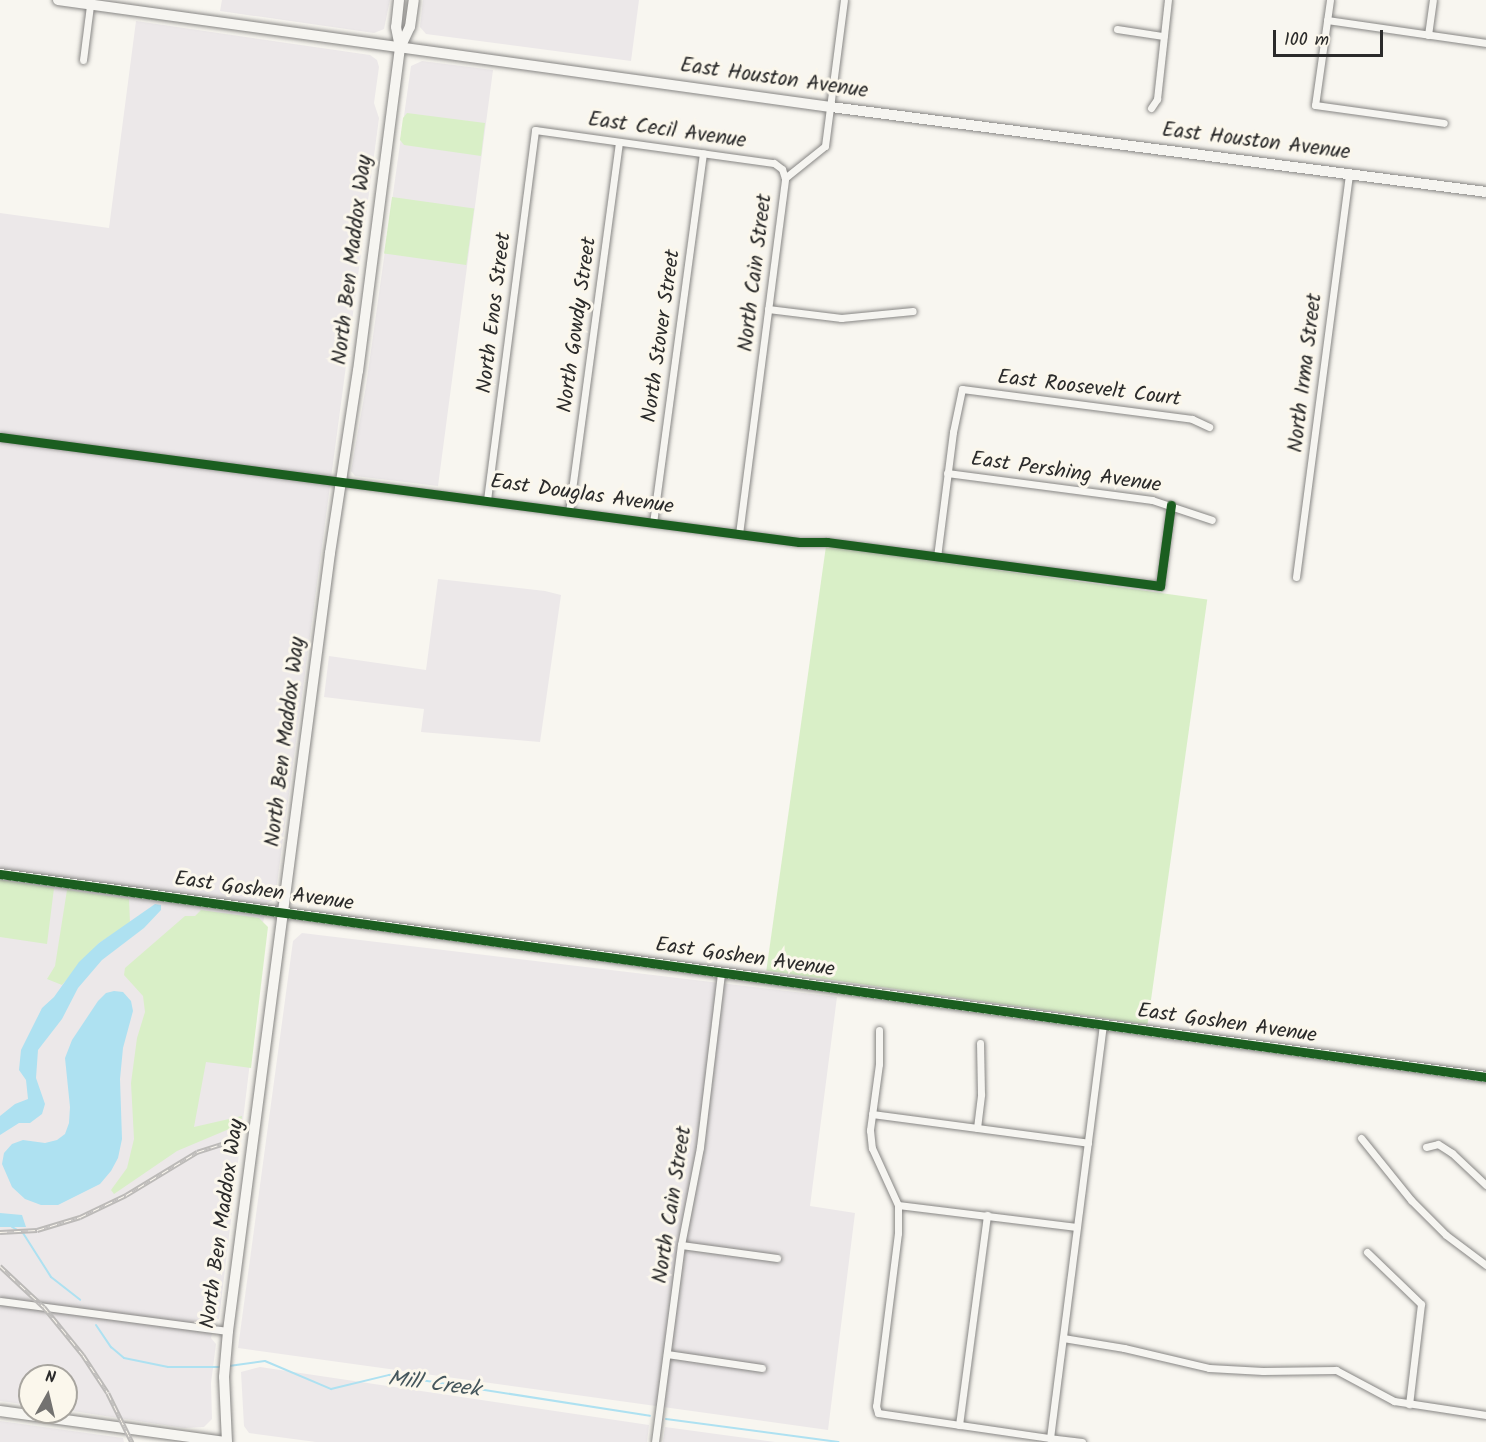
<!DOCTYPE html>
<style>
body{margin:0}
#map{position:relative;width:1486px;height:1442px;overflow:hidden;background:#f8f6f0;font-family:Kalam,sans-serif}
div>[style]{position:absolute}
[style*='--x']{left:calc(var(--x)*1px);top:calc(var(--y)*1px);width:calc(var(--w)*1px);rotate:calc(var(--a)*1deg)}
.built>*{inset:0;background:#ece8e9}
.green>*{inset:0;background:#d9efc7;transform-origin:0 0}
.water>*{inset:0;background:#aee1f1}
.stream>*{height:2px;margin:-1px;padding:0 1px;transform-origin:1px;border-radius:1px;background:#aee1f1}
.roads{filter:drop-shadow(0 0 2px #878684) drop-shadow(0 0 2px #878684)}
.street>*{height:7px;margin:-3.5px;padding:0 3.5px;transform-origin:3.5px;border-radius:3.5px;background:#f6f5f1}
.secondary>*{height:10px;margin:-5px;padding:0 5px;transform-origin:5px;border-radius:5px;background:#f6f5f1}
.rail>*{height:4.5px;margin-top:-2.25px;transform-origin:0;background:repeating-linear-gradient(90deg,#fbf7ec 0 7px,#bcbab8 0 14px);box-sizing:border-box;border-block:2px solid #bcbab8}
.cycleway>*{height:9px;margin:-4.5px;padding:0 4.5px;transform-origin:4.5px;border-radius:4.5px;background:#1b5e20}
span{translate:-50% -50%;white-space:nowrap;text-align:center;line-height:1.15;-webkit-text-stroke:6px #fbf7ec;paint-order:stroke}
.street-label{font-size:21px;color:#2b2b2b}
.water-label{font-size:22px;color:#44565c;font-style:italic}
.north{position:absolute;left:18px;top:1364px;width:60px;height:60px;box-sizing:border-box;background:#fbf7ec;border:2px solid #a8a59f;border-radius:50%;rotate:8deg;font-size:16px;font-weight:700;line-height:24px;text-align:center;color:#2b2b2b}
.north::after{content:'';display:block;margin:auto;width:21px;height:27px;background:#737270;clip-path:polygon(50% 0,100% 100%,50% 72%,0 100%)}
.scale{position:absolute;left:1273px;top:30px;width:110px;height:27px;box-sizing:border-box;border:3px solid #2b2b2b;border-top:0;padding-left:8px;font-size:18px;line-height:21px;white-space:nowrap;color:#2b2b2b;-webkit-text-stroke:4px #fbf7ec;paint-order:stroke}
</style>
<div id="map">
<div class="built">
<div style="clip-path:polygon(222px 0,390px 0,384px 29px,374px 33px,220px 11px)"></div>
<div style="clip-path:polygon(423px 0,639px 0,631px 61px,426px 34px,420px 27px)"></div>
<div style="clip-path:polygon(136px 21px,370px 55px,377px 60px,379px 67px,374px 103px,379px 118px,275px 899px,267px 903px,263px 923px,266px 930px,219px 1319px,215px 1322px,211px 1338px,216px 1344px,211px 1383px,212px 1419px,204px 1427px,184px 1428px,66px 1410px,66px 1376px,30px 1376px,30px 1405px,0 1401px,0 213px,109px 228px)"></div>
<div style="clip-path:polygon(422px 61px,493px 70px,438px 486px,355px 476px,351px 471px,366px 386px,411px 66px)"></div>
<div style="clip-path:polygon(438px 579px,545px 591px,561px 595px,540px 742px,421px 732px,424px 709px,324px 697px,329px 656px,426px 670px)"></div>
<div style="clip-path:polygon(302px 933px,837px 997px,810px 1206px,855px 1213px,828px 1430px,238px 1348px,293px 941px)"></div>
<div style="clip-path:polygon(260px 1367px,649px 1425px,647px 1442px,316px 1442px,249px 1433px,244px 1426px,241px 1372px)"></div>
<div style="clip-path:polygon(0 1421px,123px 1438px,124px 1442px,0 1442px)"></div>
<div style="clip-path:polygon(665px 1427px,775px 1442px,663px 1442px)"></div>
</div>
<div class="green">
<div style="clip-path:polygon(407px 113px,485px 123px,481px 156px,404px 145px,400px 140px,403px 118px)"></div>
<div style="left:392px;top:197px;width:83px;height:57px;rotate:8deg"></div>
<div style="left:826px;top:546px;width:385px;height:429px;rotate:8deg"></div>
<div style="clip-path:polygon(0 880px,54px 888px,47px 944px,0 937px)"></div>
<div style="clip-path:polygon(67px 890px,129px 899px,130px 923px,99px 943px,62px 985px,47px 979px,55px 966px)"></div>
<div style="clip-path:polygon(201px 910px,259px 918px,268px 927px,251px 1068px,206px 1062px,194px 1127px,242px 1116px,241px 1124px,177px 1151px,114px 1194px,111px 1190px,127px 1168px,134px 1139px,131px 1083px,137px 1038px,145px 1012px,143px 996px,124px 975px,125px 968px,185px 916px,195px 916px)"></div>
</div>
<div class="water">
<div style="clip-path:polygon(155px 904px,161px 905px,161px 910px,144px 928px,102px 960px,78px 988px,62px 1019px,38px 1050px,36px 1078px,45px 1104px,42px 1114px,30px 1123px,19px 1123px,0 1135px,0 1116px,15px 1104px,28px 1099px,26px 1080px,19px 1070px,21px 1050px,42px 1008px,54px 997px,79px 962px,99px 943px)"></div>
<div style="clip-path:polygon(114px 991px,123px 992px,131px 1001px,133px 1011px,123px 1048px,120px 1079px,122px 1139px,118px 1158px,111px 1171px,100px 1184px,58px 1205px,41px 1205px,25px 1199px,12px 1187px,2px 1164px,4px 1153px,12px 1144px,23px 1140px,45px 1143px,57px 1140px,65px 1134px,69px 1123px,70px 1107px,65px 1058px,72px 1040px,98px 1001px,106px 993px)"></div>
<div style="clip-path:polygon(0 1213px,22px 1215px,26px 1227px,0 1227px)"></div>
</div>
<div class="stream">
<div style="--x:12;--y:1227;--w:13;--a:29"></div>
<div style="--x:23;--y:1233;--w:52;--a:57.5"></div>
<div style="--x:51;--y:1277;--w:37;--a:38"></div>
<div style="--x:96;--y:1325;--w:27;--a:56"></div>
<div style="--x:111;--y:1347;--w:17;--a:40"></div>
<div style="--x:124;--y:1358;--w:45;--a:11.6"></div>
<div style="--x:168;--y:1367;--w:52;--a:0"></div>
<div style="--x:229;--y:1366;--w:36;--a:-8"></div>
<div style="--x:265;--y:1361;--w:72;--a:23"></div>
<div style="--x:331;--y:1389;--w:60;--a:-13.6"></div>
<div style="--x:389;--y:1375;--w:264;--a:8.9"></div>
<div style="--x:666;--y:1419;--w:174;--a:7.6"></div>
</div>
<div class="roads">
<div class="street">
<div style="--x:1330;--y:0;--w:106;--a:98.1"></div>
<div style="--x:1315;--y:105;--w:130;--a:7.9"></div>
<div style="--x:1327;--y:20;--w:161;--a:8.2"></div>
<div style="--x:1117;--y:29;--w:47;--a:8.7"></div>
<div style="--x:1428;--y:35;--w:35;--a:-82"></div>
<div style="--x:83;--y:60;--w:55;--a:-82.7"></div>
<div style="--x:1151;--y:108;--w:11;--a:-56"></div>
<div style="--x:1157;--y:99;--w:100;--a:-83.7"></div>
<div style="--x:768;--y:309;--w:74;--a:7"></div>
<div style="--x:841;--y:318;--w:72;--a:-5.6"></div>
<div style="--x:0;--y:437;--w:806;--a:7.49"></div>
<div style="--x:799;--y:542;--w:28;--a:0"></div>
<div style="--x:827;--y:542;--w:336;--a:7.5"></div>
<div style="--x:1160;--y:586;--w:82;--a:-82.3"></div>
<div style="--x:947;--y:473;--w:207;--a:7.5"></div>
<div style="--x:1152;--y:500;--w:63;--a:18.4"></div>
<div style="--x:487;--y:500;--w:373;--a:-82.6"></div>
<div style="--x:535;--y:130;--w:241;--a:7.9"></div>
<div style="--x:774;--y:163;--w:10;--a:37"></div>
<div style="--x:782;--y:169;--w:9;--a:72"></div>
<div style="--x:569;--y:512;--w:373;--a:-82.3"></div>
<div style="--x:653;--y:523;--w:373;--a:-82.3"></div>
<div style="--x:739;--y:534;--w:359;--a:-82.6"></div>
<div style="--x:785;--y:178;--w:51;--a:-38.7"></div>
<div style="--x:825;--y:146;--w:147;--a:-82.6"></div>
<div style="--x:937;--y:557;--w:126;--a:-82.7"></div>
<div style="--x:953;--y:432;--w:44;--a:-78.2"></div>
<div style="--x:962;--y:389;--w:232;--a:7.4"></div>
<div style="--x:1192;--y:419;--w:19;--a:25"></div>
<div style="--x:1296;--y:577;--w:406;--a:-82.5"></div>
<div style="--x:879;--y:1030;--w:34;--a:90"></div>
<div style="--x:879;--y:1064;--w:67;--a:97.8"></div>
<div style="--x:870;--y:1130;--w:18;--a:84"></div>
<div style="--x:872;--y:1148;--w:63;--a:65.5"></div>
<div style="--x:898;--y:1205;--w:180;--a:7"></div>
<div style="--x:872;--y:1114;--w:218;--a:7.6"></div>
<div style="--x:977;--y:1128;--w:34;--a:-83"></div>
<div style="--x:981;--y:1094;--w:51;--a:-91.1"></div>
<div style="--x:1361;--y:1138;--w:80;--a:51.1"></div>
<div style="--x:1411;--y:1200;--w:49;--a:45"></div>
<div style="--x:1446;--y:1235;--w:50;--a:36.9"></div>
<div style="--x:1426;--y:1147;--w:12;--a:-14"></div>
<div style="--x:1438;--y:1144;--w:17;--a:33"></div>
<div style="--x:1452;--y:1153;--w:47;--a:43.3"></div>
<div style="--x:898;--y:1205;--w:28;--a:90"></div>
<div style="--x:898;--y:1233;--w:174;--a:97.2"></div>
<div style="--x:876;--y:1406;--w:7;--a:74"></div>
<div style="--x:878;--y:1413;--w:174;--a:8.3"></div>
<div style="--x:681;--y:1245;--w:97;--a:7.7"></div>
<div style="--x:1367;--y:1252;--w:75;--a:43.9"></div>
<div style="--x:1421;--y:1304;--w:101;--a:96.8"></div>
<div style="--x:0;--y:1301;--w:230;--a:7.5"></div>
<div style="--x:1063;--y:1338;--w:62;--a:9.3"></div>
<div style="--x:1124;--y:1348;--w:87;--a:13.2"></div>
<div style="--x:1209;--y:1368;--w:54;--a:3.2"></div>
<div style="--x:1263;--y:1371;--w:73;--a:-0.8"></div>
<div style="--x:1336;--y:1370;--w:66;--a:28.1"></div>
<div style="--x:1394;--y:1401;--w:93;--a:8.7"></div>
<div style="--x:667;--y:1354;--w:96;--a:8.4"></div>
<div style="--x:959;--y:1425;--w:212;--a:-82.4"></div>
<div style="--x:655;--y:1442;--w:199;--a:-82.5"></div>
<div style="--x:681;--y:1245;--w:100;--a:-79"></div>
<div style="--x:700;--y:1147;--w:175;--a:-83.1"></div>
<div style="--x:1082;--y:1442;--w:32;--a:-173"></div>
<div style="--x:1050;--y:1438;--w:416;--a:-82.7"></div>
</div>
<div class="secondary">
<div style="--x:58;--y:0;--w:780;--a:7.88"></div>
<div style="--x:831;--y:107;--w:660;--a:7.39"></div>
<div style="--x:399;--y:0;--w:27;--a:96"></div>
<div style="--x:396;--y:27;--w:20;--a:79"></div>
<div style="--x:0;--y:874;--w:1500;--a:7.78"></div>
<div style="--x:0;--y:1411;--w:229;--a:7.8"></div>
<div style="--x:227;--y:1442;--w:65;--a:-92.6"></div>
<div style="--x:224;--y:1377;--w:46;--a:-85"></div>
<div style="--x:228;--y:1331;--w:785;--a:-82.53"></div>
<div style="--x:330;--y:553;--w:184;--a:-81.3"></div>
<div style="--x:358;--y:371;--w:326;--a:-82.6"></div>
<div style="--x:400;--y:48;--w:23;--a:-65"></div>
<div style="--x:410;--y:27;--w:27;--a:-82"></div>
</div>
</div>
<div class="rail">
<div style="--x:0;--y:1232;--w:37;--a:-3"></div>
<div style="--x:37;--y:1230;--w:45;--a:-16.8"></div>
<div style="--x:80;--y:1217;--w:51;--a:-25.6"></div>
<div style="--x:126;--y:1195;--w:83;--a:-31.2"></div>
<div style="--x:197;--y:1152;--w:33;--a:-18"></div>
<div style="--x:0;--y:1266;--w:60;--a:43"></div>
<div style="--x:44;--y:1307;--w:62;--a:50.9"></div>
<div style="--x:83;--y:1355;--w:45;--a:56.7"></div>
<div style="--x:108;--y:1393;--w:55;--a:63.9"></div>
</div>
<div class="cycleway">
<div style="--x:0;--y:437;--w:806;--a:7.49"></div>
<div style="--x:799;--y:542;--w:28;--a:0"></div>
<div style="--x:827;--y:542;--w:336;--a:7.5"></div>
<div style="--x:1160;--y:586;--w:82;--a:-82.3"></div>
<div style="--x:0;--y:874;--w:1500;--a:7.78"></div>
</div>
<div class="street-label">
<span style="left:774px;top:79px;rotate:8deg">East Houston Avenue</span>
<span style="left:667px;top:131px;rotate:8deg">East Cecil Avenue</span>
<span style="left:1256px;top:142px;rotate:7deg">East Houston Avenue</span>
<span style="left:353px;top:260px;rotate:-83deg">North Ben Maddox Way</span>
<span style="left:756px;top:273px;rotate:-83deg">North Cain Street</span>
<span style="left:495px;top:313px;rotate:-83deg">North Enos Street</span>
<span style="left:578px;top:325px;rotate:-82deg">North Gowdy Street</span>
<span style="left:662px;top:336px;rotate:-82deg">North Stover Street</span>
<span style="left:1306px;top:373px;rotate:-83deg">North Irma Street</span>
<span style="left:1089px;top:389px;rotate:7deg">East Roosevelt Court</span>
<span style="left:1066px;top:473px;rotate:8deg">East Pershing Avenue</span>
<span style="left:582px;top:495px;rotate:8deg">East Douglas Avenue</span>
<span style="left:286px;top:742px;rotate:-83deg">North Ben Maddox Way</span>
<span style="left:264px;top:892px;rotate:8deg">East Goshen Avenue</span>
<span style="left:745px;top:958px;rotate:8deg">East Goshen Avenue</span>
<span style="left:1227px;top:1024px;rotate:8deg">East Goshen Avenue</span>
<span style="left:673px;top:1205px;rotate:-81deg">North Cain Street</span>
<span style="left:223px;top:1224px;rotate:-82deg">North Ben Maddox Way</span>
</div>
<div class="water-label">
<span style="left:434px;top:1385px;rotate:7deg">Mill Creek</span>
</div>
<div class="north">N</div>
<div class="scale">100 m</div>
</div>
